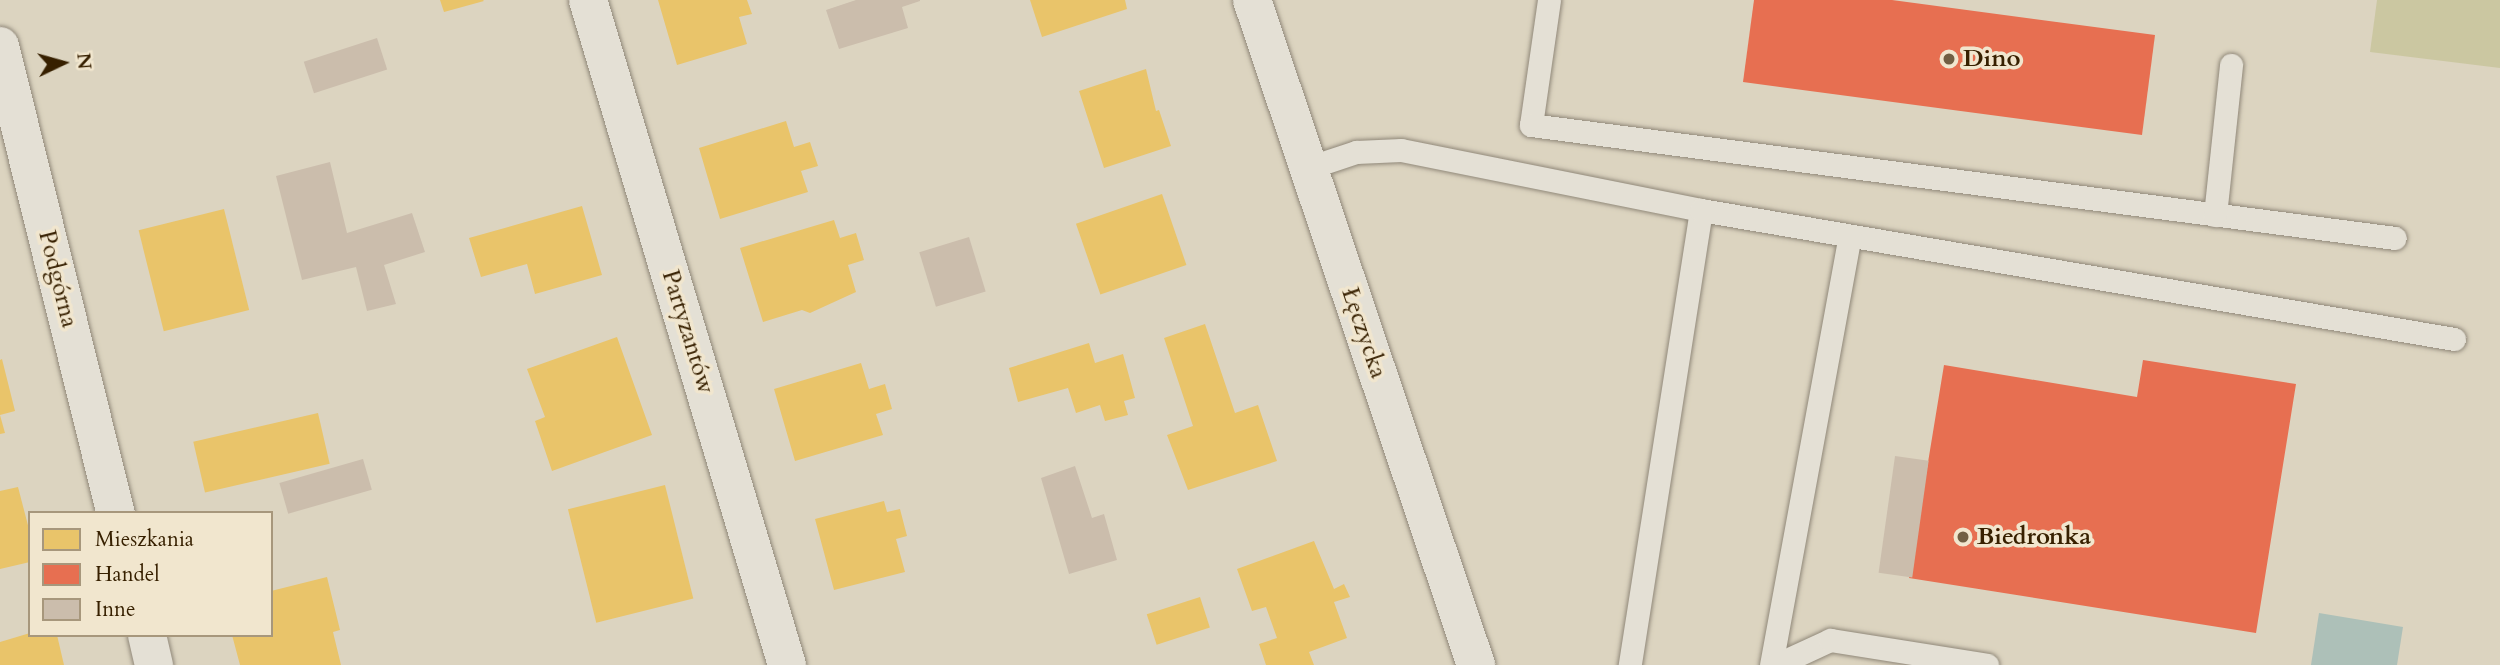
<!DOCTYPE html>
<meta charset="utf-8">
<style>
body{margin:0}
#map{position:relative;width:2500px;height:665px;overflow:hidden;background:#dcd4c0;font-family:Cardo,serif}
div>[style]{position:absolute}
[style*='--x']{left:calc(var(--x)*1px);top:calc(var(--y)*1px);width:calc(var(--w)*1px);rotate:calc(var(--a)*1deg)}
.green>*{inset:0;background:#cbc7a1}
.water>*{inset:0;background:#adc0b8}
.homes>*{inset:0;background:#e9c46a;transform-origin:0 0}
.shops>*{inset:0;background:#e76f51}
.building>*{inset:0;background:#cbbdac;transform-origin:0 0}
.roads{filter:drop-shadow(0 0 2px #908879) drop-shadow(0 0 2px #908879)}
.lane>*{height:23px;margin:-11.5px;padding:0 11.5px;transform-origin:11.5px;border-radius:11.5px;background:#e4e0d5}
.street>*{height:38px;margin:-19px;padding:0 19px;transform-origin:19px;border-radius:19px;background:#e4e0d5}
.secondary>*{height:38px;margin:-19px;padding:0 19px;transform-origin:19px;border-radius:19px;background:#e4e0d5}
.dots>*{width:19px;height:19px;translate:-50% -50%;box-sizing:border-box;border:4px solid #f1e6ce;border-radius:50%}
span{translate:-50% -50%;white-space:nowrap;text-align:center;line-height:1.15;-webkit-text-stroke:7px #f1e6ce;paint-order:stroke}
.poi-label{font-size:24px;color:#372000;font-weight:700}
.left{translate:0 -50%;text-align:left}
.street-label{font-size:24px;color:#372000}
.legend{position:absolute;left:28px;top:511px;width:245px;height:126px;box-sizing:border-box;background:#f1e6ce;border:2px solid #a7977c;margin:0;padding:9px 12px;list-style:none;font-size:21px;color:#372000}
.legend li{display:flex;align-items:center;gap:14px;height:35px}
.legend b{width:35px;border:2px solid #a7977c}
.north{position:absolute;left:28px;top:28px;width:70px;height:70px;-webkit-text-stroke:5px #f1e6ce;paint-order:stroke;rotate:85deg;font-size:19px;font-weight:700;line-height:28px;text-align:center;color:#372000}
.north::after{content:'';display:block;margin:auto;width:24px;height:32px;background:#372000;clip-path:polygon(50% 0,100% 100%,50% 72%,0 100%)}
</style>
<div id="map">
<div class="green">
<div style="clip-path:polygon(2377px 0,2500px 0,2500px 68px,2370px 52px)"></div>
</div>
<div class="water">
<div style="clip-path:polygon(2319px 613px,2403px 627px,2397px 665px,2311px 665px)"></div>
</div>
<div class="homes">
<div style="clip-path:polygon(440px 0,483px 0,484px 1px,444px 12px)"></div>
<div style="clip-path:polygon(658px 0,747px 0,752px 14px,739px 17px,747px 44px,677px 65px)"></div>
<div style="clip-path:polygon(1030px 0,1125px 0,1127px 9px,1042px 37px)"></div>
<div style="clip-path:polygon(1146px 69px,1156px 111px,1159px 110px,1171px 146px,1104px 168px,1079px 91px)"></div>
<div style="clip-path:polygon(786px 121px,794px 147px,810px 142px,818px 166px,801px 171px,808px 192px,720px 219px,699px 148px)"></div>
<div style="left:1162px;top:194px;width:75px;height:91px;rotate:71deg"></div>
<div style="clip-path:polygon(582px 206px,602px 275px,535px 294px,527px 264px,481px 277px,469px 238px)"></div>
<div style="left:224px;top:209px;width:104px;height:88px;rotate:76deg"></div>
<div style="clip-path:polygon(834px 220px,840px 238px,856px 233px,864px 260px,848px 265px,856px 292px,810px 313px,802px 310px,763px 322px,740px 248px)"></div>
<div style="clip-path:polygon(1205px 324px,1235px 413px,1258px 405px,1277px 461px,1188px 490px,1167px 435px,1193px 426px,1164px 338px)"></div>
<div style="clip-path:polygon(617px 337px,652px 435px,552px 471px,535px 421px,545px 417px,527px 369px)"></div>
<div style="clip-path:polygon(1089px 343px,1095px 363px,1123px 354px,1135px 398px,1124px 401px,1128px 415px,1105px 421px,1100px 405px,1076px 413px,1068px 388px,1018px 402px,1009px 368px)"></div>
<div style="clip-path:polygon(2px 359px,15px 411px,0 415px,0 360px)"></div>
<div style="clip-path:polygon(861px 363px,869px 389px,885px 384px,892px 409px,876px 414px,883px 435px,795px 461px,774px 389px)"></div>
<div style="left:318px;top:413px;width:52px;height:128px;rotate:77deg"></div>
<div style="clip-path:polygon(0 415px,5px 433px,0 434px)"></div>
<div style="left:665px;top:485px;width:117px;height:100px;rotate:76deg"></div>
<div style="clip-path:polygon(18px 487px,30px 533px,30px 562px,0 569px,0 491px)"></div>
<div style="clip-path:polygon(884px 501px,887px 512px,900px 509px,907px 536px,896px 539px,905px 572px,834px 590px,815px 519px)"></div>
<div style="clip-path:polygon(1314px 541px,1334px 589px,1344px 584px,1350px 597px,1334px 602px,1347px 638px,1309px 652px,1314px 665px,1266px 665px,1259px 644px,1277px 638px,1266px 607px,1252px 611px,1237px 569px)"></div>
<div style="clip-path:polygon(327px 577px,340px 630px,333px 632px,341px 665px,240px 665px,232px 635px,271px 635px,271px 591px)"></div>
<div style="left:1200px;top:597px;width:32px;height:56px;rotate:72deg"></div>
<div style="clip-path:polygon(30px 633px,57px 635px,64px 665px,0 665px,0 642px)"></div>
</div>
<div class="shops">
<div style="clip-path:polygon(1754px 0,1892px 0,2155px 35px,2142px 135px,1743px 82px)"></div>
<div style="clip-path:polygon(2143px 360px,2296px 384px,2256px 633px,1909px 578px,1944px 365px,2137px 397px)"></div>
</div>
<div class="building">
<div style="clip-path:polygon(856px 0,920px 0,920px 1px,902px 7px,908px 28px,839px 49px,826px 10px)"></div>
<div style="left:377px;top:38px;width:33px;height:77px;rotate:72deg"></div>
<div style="clip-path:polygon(330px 162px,347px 233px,412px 213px,425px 252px,384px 265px,396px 304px,367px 311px,356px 267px,302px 280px,276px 176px)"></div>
<div style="left:969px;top:237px;width:57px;height:52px;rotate:73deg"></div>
<div style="left:1895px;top:456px;width:34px;height:118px;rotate:8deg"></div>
<div style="left:363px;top:459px;width:32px;height:87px;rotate:74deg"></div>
<div style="clip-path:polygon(1075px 466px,1092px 518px,1104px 514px,1117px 560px,1069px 574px,1041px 478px)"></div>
</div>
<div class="roads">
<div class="lane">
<div style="--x:1549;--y:0;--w:126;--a:98.2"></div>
<div style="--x:1531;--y:125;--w:871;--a:7.45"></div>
<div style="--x:1308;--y:168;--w:51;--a:-18.4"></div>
<div style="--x:1356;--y:152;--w:45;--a:-2.5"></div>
<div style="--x:1401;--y:150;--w:306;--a:11.3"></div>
<div style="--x:1701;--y:210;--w:461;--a:98.9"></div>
<div style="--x:1701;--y:210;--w:764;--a:9.72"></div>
<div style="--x:2215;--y:215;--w:151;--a:-83.9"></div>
<div style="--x:1771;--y:665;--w:436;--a:-79.6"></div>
<div style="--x:1776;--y:665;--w:60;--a:-24.8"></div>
<div style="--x:1830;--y:640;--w:159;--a:9"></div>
</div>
<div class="street">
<div style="--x:588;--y:0;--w:694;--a:73.34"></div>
<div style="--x:0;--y:46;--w:481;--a:76.1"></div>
<div style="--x:147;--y:635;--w:31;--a:77"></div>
</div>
<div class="secondary">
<div style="--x:1252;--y:0;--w:702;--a:71.38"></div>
</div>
</div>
<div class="dots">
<div style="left:1949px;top:59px;background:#715f43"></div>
<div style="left:1963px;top:537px;background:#715f43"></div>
</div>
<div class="poi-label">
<span class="left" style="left:1963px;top:59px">Dino</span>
<span class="left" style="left:1977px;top:537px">Biedronka</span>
</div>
<div class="street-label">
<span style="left:58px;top:279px;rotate:76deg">Podgórna</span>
<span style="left:688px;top:332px;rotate:73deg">Partyzantów</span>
<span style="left:1364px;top:333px;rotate:71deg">Łęczycka</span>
</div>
<ul class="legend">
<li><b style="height:19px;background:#e9c46a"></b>Mieszkania</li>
<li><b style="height:19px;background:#e76f51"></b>Handel</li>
<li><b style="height:19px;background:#cbbdac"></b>Inne</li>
</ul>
<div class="north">N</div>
</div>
